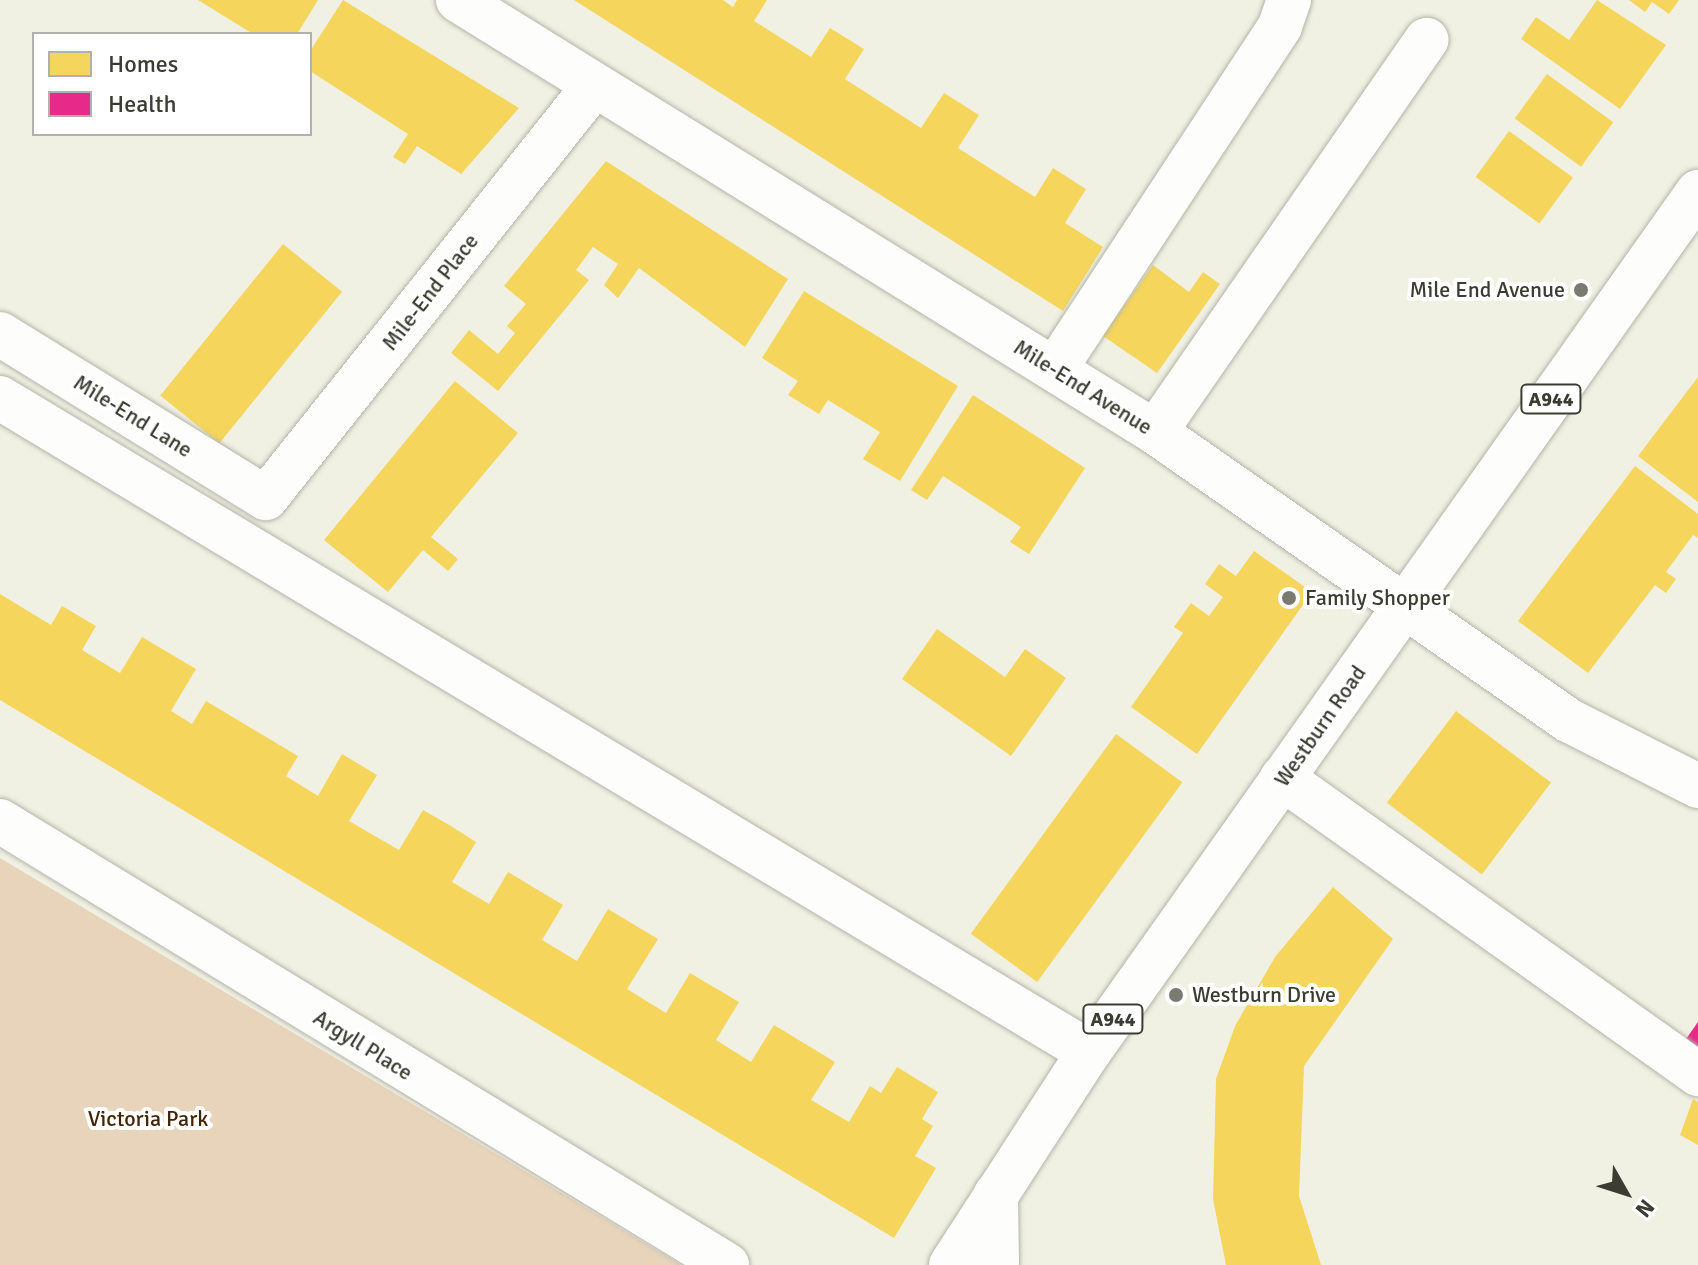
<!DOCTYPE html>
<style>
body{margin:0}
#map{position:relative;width:1698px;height:1265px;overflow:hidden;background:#f0f1e3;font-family:Signika,sans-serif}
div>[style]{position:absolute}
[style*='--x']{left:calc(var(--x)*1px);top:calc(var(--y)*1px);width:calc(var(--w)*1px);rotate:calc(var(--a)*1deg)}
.green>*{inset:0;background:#e8d4bb}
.homes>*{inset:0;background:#f6d55c;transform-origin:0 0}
.health>*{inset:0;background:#e7298a}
.roads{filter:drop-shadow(0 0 2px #b4b4a9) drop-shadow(0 0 2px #b4b4a9)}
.minor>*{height:44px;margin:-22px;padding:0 22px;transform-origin:22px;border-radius:22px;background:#fdfdfb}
.major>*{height:44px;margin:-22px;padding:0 22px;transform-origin:22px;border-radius:22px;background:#fdfdfb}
.dots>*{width:22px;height:22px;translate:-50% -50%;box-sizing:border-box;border:4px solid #fff;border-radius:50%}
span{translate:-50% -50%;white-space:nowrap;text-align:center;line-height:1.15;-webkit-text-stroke:8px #fff;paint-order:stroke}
.shield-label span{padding:2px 6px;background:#fff;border:2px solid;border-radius:6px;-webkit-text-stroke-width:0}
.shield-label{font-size:20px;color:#3b3c32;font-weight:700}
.poi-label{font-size:22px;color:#3b3c32}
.right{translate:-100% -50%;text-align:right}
.left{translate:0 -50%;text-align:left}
.street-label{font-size:22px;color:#3b3c32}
.park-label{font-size:22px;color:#432505}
.legend{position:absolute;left:32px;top:32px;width:280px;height:104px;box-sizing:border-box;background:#fff;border:2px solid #b1b1ad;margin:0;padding:10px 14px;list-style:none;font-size:24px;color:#3b3c32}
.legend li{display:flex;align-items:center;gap:16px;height:40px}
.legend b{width:40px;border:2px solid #b1b1ad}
.north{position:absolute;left:1586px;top:1153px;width:80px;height:80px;-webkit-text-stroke:6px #fff;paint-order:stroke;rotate:129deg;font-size:22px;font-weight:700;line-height:32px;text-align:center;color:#3b3c32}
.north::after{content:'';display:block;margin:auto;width:28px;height:36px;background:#3b3c32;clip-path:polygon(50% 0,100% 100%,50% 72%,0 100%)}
</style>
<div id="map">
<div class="green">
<div style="clip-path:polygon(0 858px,540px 1180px,681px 1265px,0 1265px)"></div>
</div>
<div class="homes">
<div style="clip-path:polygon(198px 0,318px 0,297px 34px,253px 34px)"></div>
<div style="clip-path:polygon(343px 0,519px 108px,461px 174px,417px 146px,405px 164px,393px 157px,408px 134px,310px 71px,310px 51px)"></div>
<div style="clip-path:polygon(574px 0,723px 0,733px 7px,737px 0,767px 0,754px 21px,811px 57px,830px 28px,864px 49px,845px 79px,921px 128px,944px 93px,979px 115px,958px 148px,1035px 197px,1053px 168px,1086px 189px,1065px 223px,1103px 247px,1063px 311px)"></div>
<div style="clip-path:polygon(1597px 0,1666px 45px,1620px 109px,1521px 39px,1536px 17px,1569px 40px)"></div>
<div style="clip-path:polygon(1629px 0,1679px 0,1669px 14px,1652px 2px,1645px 12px)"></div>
<div style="left:1547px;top:74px;width:82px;height:55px;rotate:36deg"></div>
<div style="left:1509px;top:131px;width:79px;height:57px;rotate:36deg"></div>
<div style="clip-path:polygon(606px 161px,788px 279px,745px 347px,639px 268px,618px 298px,604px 285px,618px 264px,593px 247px,576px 270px,589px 280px,498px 391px,451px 353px,469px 330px,498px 354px,515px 333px,507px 326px,526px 304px,504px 286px)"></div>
<div style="left:283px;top:244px;width:76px;height:195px;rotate:39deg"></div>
<div style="clip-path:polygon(1153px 265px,1189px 292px,1203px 272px,1220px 284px,1157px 373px,1103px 336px)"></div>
<div style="clip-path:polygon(804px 291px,958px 386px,900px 481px,863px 459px,880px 432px,828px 400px,819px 414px,806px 406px,788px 395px,798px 381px,762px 358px)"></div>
<div style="clip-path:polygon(1698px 377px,1698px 502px,1638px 456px)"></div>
<div style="clip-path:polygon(455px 381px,518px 433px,431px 537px,458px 559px,448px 571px,423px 550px,388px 592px,324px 540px)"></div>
<div style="clip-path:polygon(973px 395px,1085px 468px,1029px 554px,1010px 542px,1021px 527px,943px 476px,927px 500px,911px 490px)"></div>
<div style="clip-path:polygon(1635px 466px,1698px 514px,1698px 538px,1693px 535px,1666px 572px,1676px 579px,1666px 593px,1655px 585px,1588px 673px,1518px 621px)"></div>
<div style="clip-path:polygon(1254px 551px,1312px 592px,1197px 754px,1131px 707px,1183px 633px,1174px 627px,1191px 603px,1209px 616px,1223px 597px,1205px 584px,1219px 564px,1236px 576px)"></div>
<div style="clip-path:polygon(0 594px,51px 625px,62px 606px,96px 626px,82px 650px,120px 673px,142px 637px,196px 669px,171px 711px,192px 724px,206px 701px,298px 756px,286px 776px,318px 796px,342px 754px,377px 775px,349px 821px,399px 850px,423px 810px,451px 826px,476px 842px,452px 882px,489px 904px,508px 872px,563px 905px,542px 940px,577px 961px,608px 909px,658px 939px,627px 989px,666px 1013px,690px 973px,739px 1002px,716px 1040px,751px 1062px,774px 1025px,835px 1062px,811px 1100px,849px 1122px,870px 1086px,881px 1093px,897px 1067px,938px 1092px,922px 1119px,933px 1126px,915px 1156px,936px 1168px,894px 1238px,0 700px)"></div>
<div style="clip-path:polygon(937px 629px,1005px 677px,1025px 649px,1066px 678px,1011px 756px,902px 679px)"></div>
<div style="left:1456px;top:711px;width:119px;height:115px;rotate:37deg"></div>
<div style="left:1116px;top:734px;width:82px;height:247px;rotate:36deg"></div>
<div style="clip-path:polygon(1333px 887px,1393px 939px,1304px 1066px,1299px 1196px,1321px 1265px,1226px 1265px,1213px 1199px,1216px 1079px,1235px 1026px,1275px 957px)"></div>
<div style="clip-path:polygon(1693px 1099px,1698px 1102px,1698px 1145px,1680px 1135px)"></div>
</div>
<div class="health">
<div style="clip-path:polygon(1698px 1022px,1698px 1048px,1686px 1039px)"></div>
</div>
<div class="roads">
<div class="minor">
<div style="--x:458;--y:0;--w:820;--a:31.79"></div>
<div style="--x:1155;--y:432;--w:504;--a:34.89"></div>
<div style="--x:1568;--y:720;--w:146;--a:26.9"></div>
<div style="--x:0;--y:334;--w:312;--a:31.7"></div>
<div style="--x:266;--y:498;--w:527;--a:-51.48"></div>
<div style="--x:1055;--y:369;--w:410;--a:-56.7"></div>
<div style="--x:1280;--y:26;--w:28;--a:-71"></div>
<div style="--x:0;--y:398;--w:1270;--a:30.99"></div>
<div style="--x:1155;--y:432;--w:477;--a:-55.3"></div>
<div style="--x:1282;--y:778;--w:511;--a:35.43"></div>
<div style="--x:0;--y:821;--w:852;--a:31.41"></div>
</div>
<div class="major">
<div style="--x:996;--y:1194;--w:71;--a:89.2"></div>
<div style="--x:951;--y:1265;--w:254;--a:-57.1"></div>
<div style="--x:1089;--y:1052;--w:1054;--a:-54.7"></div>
</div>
</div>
<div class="dots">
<div style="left:1581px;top:290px;background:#7a7b70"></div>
<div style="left:1289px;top:598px;background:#7a7b70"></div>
<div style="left:1176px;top:995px;background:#7a7b70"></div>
</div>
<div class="shield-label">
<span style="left:1551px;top:399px">A944</span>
<span style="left:1113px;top:1019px">A944</span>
</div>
<div class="poi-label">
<span class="right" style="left:1565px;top:290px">Mile End Avenue</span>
<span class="left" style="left:1305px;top:598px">Family Shopper</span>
<span class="left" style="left:1192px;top:995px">Westburn Drive</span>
</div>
<div class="street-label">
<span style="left:430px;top:292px;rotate:-52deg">Mile-End Place</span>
<span style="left:1083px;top:387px;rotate:32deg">Mile-End Avenue</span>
<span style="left:133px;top:416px;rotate:32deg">Mile-End Lane</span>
<span style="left:1320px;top:726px;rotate:-55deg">Westburn Road</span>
<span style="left:363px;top:1045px;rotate:32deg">Argyll Place</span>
</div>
<div class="park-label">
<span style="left:148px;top:1119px">Victoria Park</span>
</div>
<ul class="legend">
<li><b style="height:22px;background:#f6d55c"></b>Homes</li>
<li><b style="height:22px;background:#e7298a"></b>Health</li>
</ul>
<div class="north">N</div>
</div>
